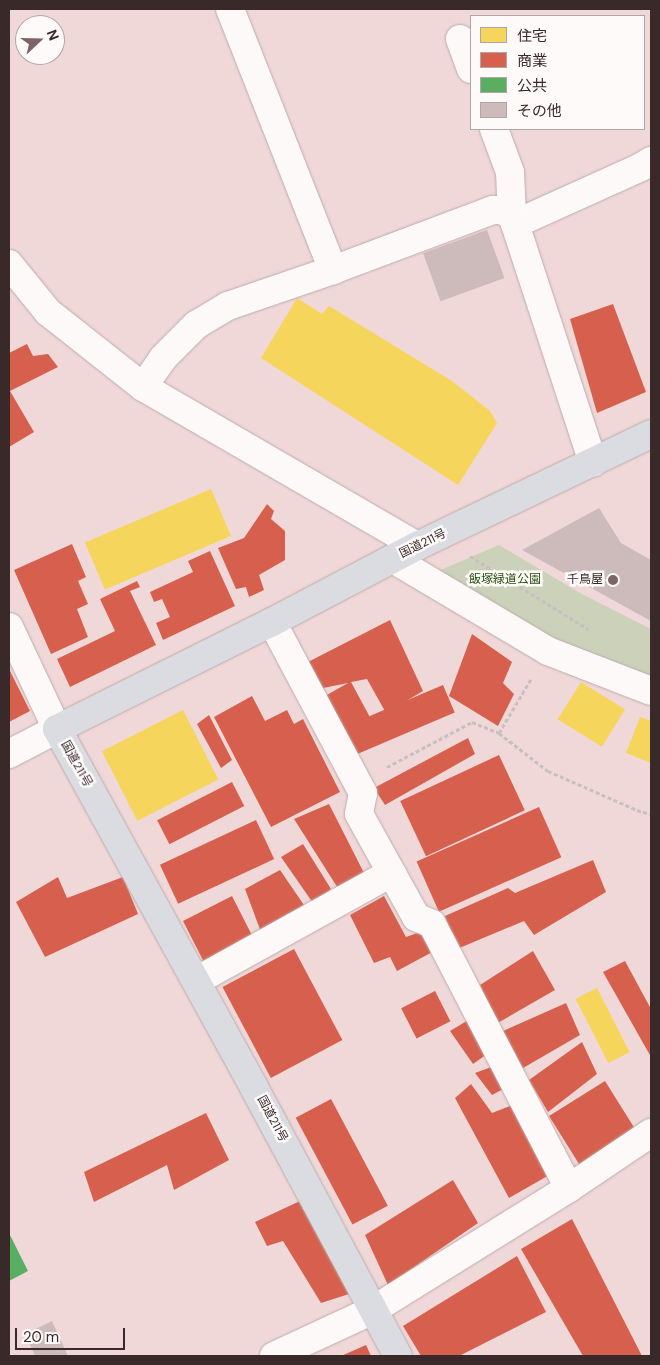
<!DOCTYPE html>
<meta charset="utf-8">
<style>
body{margin:0}
#map{position:relative;width:660px;height:1365px;overflow:hidden;background:#f0d8d8;font-family:"DM Sans","Noto Sans JP",sans-serif}
div>[style]{position:absolute}
[style*='--x']{left:calc(var(--x)*1px);top:calc(var(--y)*1px);width:calc(var(--w)*1px);rotate:calc(var(--a)*1deg)}
.green>*{inset:0;background:#ccd2ba}
.homes>*{inset:0;background:#f6d55c;transform-origin:0 0}
.shops>*{inset:0;background:#d6604d;transform-origin:0 0}
.public>*{inset:0;background:#5aae61}
.building>*{inset:0;background:#cdbaba;transform-origin:0 0}
.path>*{height:3px;margin-top:-1.5px;transform-origin:0;background:repeating-linear-gradient(90deg,#c8bfbf 0 4px,transparent 0 6.5px)}
.roads{filter:drop-shadow(0 0 1px #bdaaaa) drop-shadow(0 0 1px #bdaaaa)}
.pedestrian>*{height:28px;margin:-14px;padding:0 14px;transform-origin:14px;border-radius:14px;background:#fdf9f9}
.minor>*{height:28px;margin:-14px;padding:0 14px;transform-origin:14px;border-radius:14px;background:#fdf9f9}
.tertiary>*{height:28px;margin:-14px;padding:0 14px;transform-origin:14px;border-radius:14px;background:#fdf9f9}
.secondary>*{height:28px;margin:-14px;padding:0 14px;transform-origin:14px;border-radius:14px;background:#fdf9f9}
.trunk>*{height:28px;margin:-14px;padding:0 14px;transform-origin:14px;border-radius:14px;background:#dadce2}
.dots>*{width:14px;height:14px;translate:-50% -50%;box-sizing:border-box;border:2px solid #fefafa;border-radius:50%}
span{translate:-50% -50%;white-space:nowrap;text-align:center;line-height:1.15;-webkit-text-stroke:5px #fefafa;paint-order:stroke}
.street-label{font-size:12px;color:#3a2929}
.park-label{font-size:12px;color:#27510c}
.poi-label{font-size:12px;color:#3a2929}
.right{translate:-100% -50%;text-align:right}
.frame{position:absolute;inset:0;border:10px solid #3a2929;pointer-events:none}
.legend{position:absolute;left:470px;top:15px;width:175px;height:115px;box-sizing:border-box;background:#fefafa;border:1px solid #b0a6a6;margin:0;padding:6px 9px;list-style:none;font-size:15px;color:#3a2929}
.legend li{display:flex;align-items:center;gap:10px;height:25px}
.legend b{width:25px;border:1px solid #b0a6a6}
.north{position:absolute;left:15px;top:15px;width:50px;height:50px;box-sizing:border-box;background:#fefafa;border:1px solid #b0a6a6;border-radius:50%;rotate:69deg;font-size:14px;font-weight:700;line-height:20px;text-align:center;color:#3a2929}
.north::after{content:'';display:block;margin:auto;width:18px;height:22px;background:#7a6666;clip-path:polygon(50% 0,100% 100%,50% 72%,0 100%)}
.scale{position:absolute;left:15px;top:1328px;width:110px;height:22px;box-sizing:border-box;border:2px solid #3a2929;border-top:0;padding-left:6px;font-size:15px;line-height:18px;white-space:nowrap;color:#3a2929;-webkit-text-stroke:4px #fefafa;paint-order:stroke}
</style>
<div id="map">
<div class="green">
<div style="clip-path:polygon(499px 545px,582px 594px,651px 629px,651px 681px,556px 640px,438px 571px)"></div>
</div>
<div class="homes">
<div style="clip-path:polygon(297px 298px,322px 314px,329px 306px,452px 381px,490px 411px,497px 423px,458px 485px,261px 358px)"></div>
<div style="left:211px;top:489px;width:51px;height:137px;rotate:67deg"></div>
<div style="left:581px;top:682px;width:52px;height:44px;rotate:32deg"></div>
<div style="left:183px;top:710px;width:78px;height:91px;rotate:63deg"></div>
<div style="clip-path:polygon(640px 717px,651px 721px,651px 763px,626px 753px)"></div>
<div style="left:597px;top:988px;width:72px;height:24px;rotate:63deg"></div>
</div>
<div class="shops">
<div style="clip-path:polygon(613px 304px,646px 392px,597px 413px,570px 319px)"></div>
<div style="clip-path:polygon(27px 344px,33px 356px,48px 354px,58px 367px,10px 391px,34px 432px,9px 447px,9px 353px)"></div>
<div style="clip-path:polygon(267px 504px,274px 511px,271px 519px,285px 531px,285px 560px,259px 575px,264px 590px,249px 597px,246px 587px,236px 589px,218px 548px,244px 538px)"></div>
<div style="clip-path:polygon(72px 544px,86px 577px,78px 581px,88px 604px,77px 609px,88px 637px,51px 654px,14px 570px)"></div>
<div style="clip-path:polygon(210px 551px,235px 606px,163px 640px,156px 623px,170px 617px,162px 599px,154px 602px,150px 592px,193px 572px,188px 561px)"></div>
<div style="clip-path:polygon(137px 581px,140px 587px,130px 591px,156px 645px,70px 687px,57px 659px,115px 631px,100px 599px)"></div>
<div style="clip-path:polygon(390px 620px,423px 691px,386px 713px,367px 679px,351px 682px,372px 721px,347px 735px,325px 696px,348px 683px,318px 689px,306px 663px)"></div>
<div style="clip-path:polygon(472px 634px,512px 662px,503px 683px,514px 694px,498px 726px,449px 696px)"></div>
<div style="clip-path:polygon(9px 669px,30px 711px,9px 722px)"></div>
<div style="left:443px;top:685px;width:30px;height:109px;rotate:67deg"></div>
<div style="clip-path:polygon(252px 696px,265px 721px,287px 710px,294px 724px,303px 719px,340px 792px,271px 827px,214px 717px)"></div>
<div style="clip-path:polygon(209px 715px,232px 760px,221px 768px,197px 724px)"></div>
<div style="clip-path:polygon(468px 738px,475px 754px,385px 805px,374px 788px)"></div>
<div style="left:499px;top:755px;width:61px;height:109px;rotate:65deg"></div>
<div style="left:232px;top:782px;width:27px;height:84px;rotate:63deg"></div>
<div style="clip-path:polygon(329px 804px,364px 873px,341px 893px,294px 819px)"></div>
<div style="left:539px;top:807px;width:55px;height:134px;rotate:66deg"></div>
<div style="left:256px;top:820px;width:43px;height:106px;rotate:65deg"></div>
<div style="clip-path:polygon(303px 844px,331px 889px,313px 903px,281px 857px)"></div>
<div style="clip-path:polygon(593px 860px,606px 892px,534px 935px,524px 921px,457px 949px,445px 916px,508px 888px,515px 893px)"></div>
<div style="clip-path:polygon(280px 870px,306px 908px,261px 932px,245px 889px)"></div>
<div style="clip-path:polygon(58px 877px,67px 898px,123px 877px,138px 914px,45px 957px,16px 902px)"></div>
<div style="left:232px;top:896px;width:47px;height:55px;rotate:63deg"></div>
<div style="clip-path:polygon(384px 896px,406px 937px,423px 931px,436px 950px,397px 971px,390px 957px,374px 963px,350px 915px)"></div>
<div style="left:294px;top:949px;width:103px;height:81px;rotate:62deg"></div>
<div style="clip-path:polygon(533px 951px,555px 990px,496px 1024px,480px 985px)"></div>
<div style="clip-path:polygon(625px 961px,651px 1009px,651px 1057px,603px 972px)"></div>
<div style="left:435px;top:991px;width:34px;height:38px;rotate:63deg"></div>
<div style="clip-path:polygon(566px 1003px,580px 1035px,523px 1068px,503px 1031px)"></div>
<div style="clip-path:polygon(470px 1019px,490px 1052px,473px 1064px,450px 1031px)"></div>
<div style="clip-path:polygon(582px 1042px,597px 1074px,548px 1112px,529px 1080px)"></div>
<div style="clip-path:polygon(494px 1066px,507px 1087px,492px 1095px,475px 1073px)"></div>
<div style="left:605px;top:1081px;width:57px;height:66px;rotate:58deg"></div>
<div style="clip-path:polygon(471px 1084px,492px 1113px,515px 1104px,551px 1174px,509px 1198px,455px 1098px)"></div>
<div style="left:331px;top:1099px;width:121px;height:40px;rotate:62deg"></div>
<div style="clip-path:polygon(206px 1113px,229px 1160px,174px 1190px,167px 1165px,94px 1202px,84px 1172px)"></div>
<div style="clip-path:polygon(453px 1180px,478px 1223px,388px 1285px,365px 1235px)"></div>
<div style="clip-path:polygon(300px 1201px,349px 1294px,321px 1303px,283px 1241px,267px 1246px,255px 1222px)"></div>
<div style="clip-path:polygon(572px 1219px,642px 1356px,583px 1356px,521px 1249px)"></div>
<div style="clip-path:polygon(517px 1256px,546px 1312px,459px 1356px,421px 1356px,403px 1326px)"></div>
<div style="clip-path:polygon(366px 1345px,371px 1356px,341px 1356px)"></div>
</div>
<div class="public">
<div style="clip-path:polygon(9px 1233px,28px 1271px,9px 1281px)"></div>
</div>
<div class="building">
<div style="left:487px;top:230px;width:51px;height:68px;rotate:70deg"></div>
<div style="clip-path:polygon(599px 508px,621px 543px,651px 560px,651px 621px,522px 550px)"></div>
<div style="clip-path:polygon(52px 1321px,68px 1356px,35px 1356px,25px 1334px)"></div>
</div>
<div class="path">
<div style="--x:470;--y:556;--w:139;--a:31.7"></div>
<div style="--x:499;--y:733;--w:63;--a:-59.3"></div>
<div style="--x:387;--y:767;--w:96;--a:-27.9"></div>
<div style="--x:472;--y:722;--w:29;--a:22"></div>
<div style="--x:499;--y:733;--w:62;--a:37.8"></div>
<div style="--x:548;--y:771;--w:97;--a:23.7"></div>
<div style="--x:637;--y:810;--w:15;--a:16"></div>
</div>
<div class="roads">
<div class="pedestrian">
<div style="--x:9;--y:627;--w:113;--a:64.8"></div>
</div>
<div class="minor">
<div style="--x:230;--y:9;--w:281;--a:68.5"></div>
<div style="--x:460;--y:39;--w:32;--a:70"></div>
<div style="--x:494;--y:129;--w:46;--a:69.6"></div>
<div style="--x:510;--y:172;--w:44;--a:87.4"></div>
<div style="--x:515;--y:224;--w:138;--a:-24.3"></div>
<div style="--x:641;--y:167;--w:12;--a:-31"></div>
<div style="--x:143;--y:387;--w:35;--a:-55"></div>
<div style="--x:163;--y:358;--w:47;--a:-45"></div>
<div style="--x:196;--y:325;--w:37;--a:-31"></div>
<div style="--x:228;--y:306;--w:111;--a:-18.9"></div>
<div style="--x:333;--y:270;--w:171;--a:-20.6"></div>
<div style="--x:493;--y:210;--w:9;--a:0"></div>
<div style="--x:502;--y:210;--w:12;--a:31"></div>
<div style="--x:512;--y:216;--w:9;--a:69"></div>
<div style="--x:515;--y:224;--w:251;--a:71.9"></div>
<div style="--x:393;--y:559;--w:180;--a:30.7"></div>
<div style="--x:548;--y:651;--w:110;--a:21.2"></div>
<div style="--x:272;--y:622;--w:194;--a:62"></div>
<div style="--x:363;--y:793;--w:21;--a:101"></div>
<div style="--x:359;--y:814;--w:118;--a:61"></div>
<div style="--x:416;--y:917;--w:17;--a:24"></div>
<div style="--x:432;--y:924;--w:297;--a:62.6"></div>
<div style="--x:196;--y:981;--w:223;--a:-29"></div>
<div style="--x:274;--y:1356;--w:109;--a:-24.9"></div>
<div style="--x:373;--y:1310;--w:231;--a:-31.9"></div>
<div style="--x:569;--y:1188;--w:99;--a:-33.9"></div>
</div>
<div class="tertiary">
<div style="--x:9;--y:264;--w:62;--a:50.9"></div>
<div style="--x:48;--y:312;--w:121;--a:38.3"></div>
<div style="--x:143;--y:387;--w:317;--a:30.1"></div>
</div>
<div class="secondary">
<div style="--x:9;--y:754;--w:54;--a:-27.5"></div>
</div>
<div class="trunk">
<div style="--x:398;--y:1356;--w:303;--a:-118.2"></div>
<div style="--x:255;--y:1089;--w:411;--a:-118.8"></div>
<div style="--x:57;--y:729;--w:240;--a:-26.5"></div>
<div style="--x:272;--y:622;--w:164;--a:-27.7"></div>
<div style="--x:417;--y:546;--w:259;--a:-25.6"></div>
</div>
</div>
<div class="dots">
<div style="left:613px;top:580px;background:#7a6666"></div>
</div>
<div class="street-label">
<span style="left:423px;top:544px;rotate:-26deg">国道211号</span>
<span style="left:76px;top:764px;rotate:61deg">国道211号</span>
<span style="left:272px;top:1119px;rotate:62deg">国道211号</span>
</div>
<div class="park-label">
<span style="left:505px;top:580px">飯塚緑道公園</span>
</div>
<div class="poi-label">
<span class="right" style="left:603px;top:580px">千鳥屋</span>
</div>
<div class="frame"></div>
<ul class="legend">
<li><b style="height:14px;background:#f6d55c"></b>住宅</li>
<li><b style="height:14px;background:#d6604d"></b>商業</li>
<li><b style="height:14px;background:#5aae61"></b>公共</li>
<li><b style="height:14px;background:#cdbaba"></b>その他</li>
</ul>
<div class="north">N</div>
<div class="scale">20 m</div>
</div>
